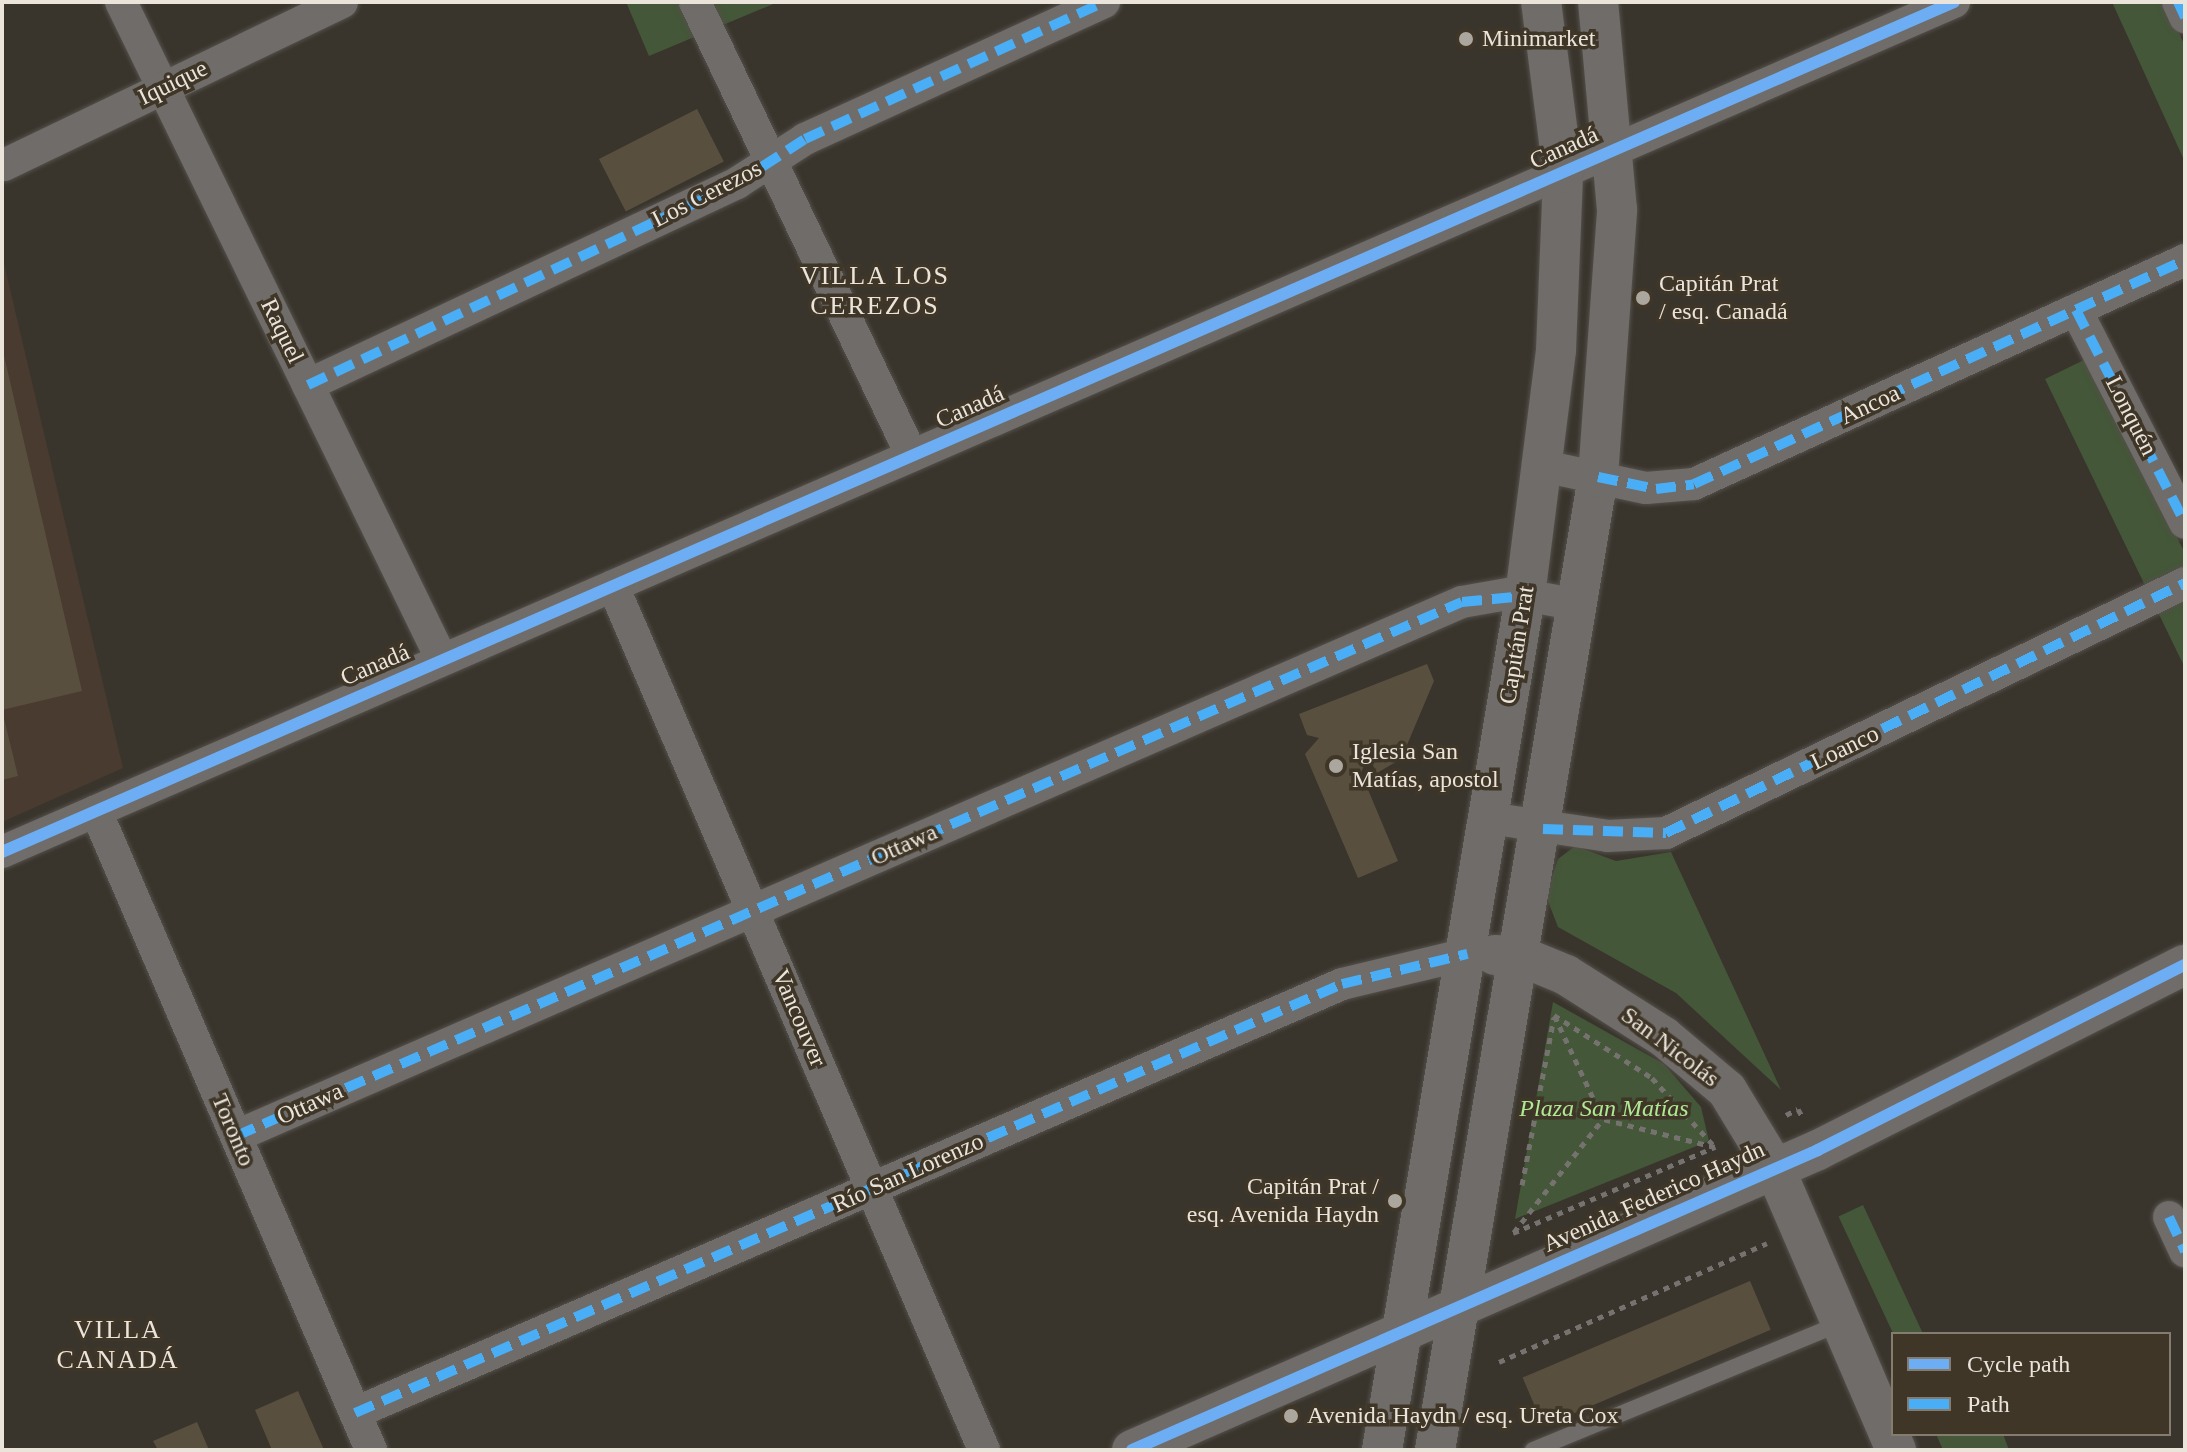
<!DOCTYPE html>
<meta charset="utf-8">
<style>
body{margin:0}
#map{position:relative;width:2187px;height:1452px;overflow:hidden;background:#39352d;font-family:Georgia,serif}
div>[style]{position:absolute}
[style*='--x']{left:calc(var(--x)*1px);top:calc(var(--y)*1px);width:calc(var(--w)*1px);rotate:calc(var(--a)*1deg)}
.industrial>*{inset:0;background:#493b2f}
.green>*{inset:0;background:#445738;transform-origin:0 0}
.building>*{inset:0;background:#594f3e;transform-origin:0 0}
.path>*{height:5px;margin-top:-2.5px;transform-origin:0;background:repeating-linear-gradient(90deg,#75726f 0 6px,transparent 0 12px)}
.roads{filter:drop-shadow(0 0 2px #54504a) drop-shadow(0 0 2px #54504a)}
.service>*{height:16px;margin:-8px;padding:0 8px;transform-origin:8px;border-radius:8px;background:#6f6c69}
.minor>*{height:32px;margin:-16px;padding:0 16px;transform-origin:16px;border-radius:16px;background:#6f6c69}
.tertiary>*{height:40px;margin:-20px;padding:0 20px;transform-origin:20px;border-radius:20px;background:#6f6c69}
.quiet>*{height:10px;margin-top:-5px;transform-origin:0;background:repeating-linear-gradient(90deg,#49aef6 0 20px,transparent 0 30px)}
.cycleway>*{height:12px;margin:-6px;padding:0 6px;transform-origin:6px;border-radius:6px;background:#6dadf4}
.dots>*{width:22px;height:22px;translate:-50% -50%;box-sizing:border-box;border:4px solid #3f3627;border-radius:50%}
span{translate:-50% -50%;white-space:nowrap;text-align:center;line-height:1.15;-webkit-text-stroke:7px #3f3627;paint-order:stroke}
.poi-label{font-size:24px;color:#eae4db}
.left{translate:0 -50%;text-align:left}
.right{translate:-100% -50%;text-align:right}
.street-label{font-size:24px;color:#eae4db}
.park-label{font-size:24px;color:#b0e994;font-style:italic}
.neighbourhood-label{font-size:26px;color:#eae4db;letter-spacing:2px}
.frame{position:absolute;inset:0;border:4px solid #eae4db;pointer-events:none}
.legend{position:absolute;left:1891px;top:1332px;width:280px;height:104px;box-sizing:border-box;background:#3f3627;border:2px solid #837c6f;margin:0;padding:10px 14px;list-style:none;font-size:24px;color:#eae4db}
.legend li{display:flex;align-items:center;gap:16px;height:40px}
.legend b{width:40px;border:2px solid #837c6f}
</style>
<div id="map">
<div class="industrial">
<div style="clip-path:polygon(2px 255px,123px 768px,2px 822px)"></div>
</div>
<div class="green">
<div style="clip-path:polygon(626px 2px,778px 2px,649px 56px)"></div>
<div style="clip-path:polygon(2112px 2px,2165px 2px,2185px 46px,2185px 162px)"></div>
<div style="clip-path:polygon(2086px 359px,2185px 553px,2185px 668px,2045px 379px)"></div>
<div style="clip-path:polygon(1575px 846px,1616px 861px,1671px 852px,1781px 1090px,1676px 993px,1558px 927px,1546px 896px,1558px 859px)"></div>
<div style="clip-path:polygon(1553px 1002px,1664px 1064px,1701px 1107px,1709px 1141px,1515px 1219px)"></div>
<div style="left:1863px;top:1205px;width:142px;height:27px;rotate:65deg"></div>
<div style="clip-path:polygon(1936px 1434px,2003px 1434px,2009px 1450px,1943px 1450px)"></div>
</div>
<div class="building">
<div style="left:697px;top:109px;width:59px;height:110px;rotate:63deg"></div>
<div style="clip-path:polygon(2px 347px,82px 691px,2px 710px)"></div>
<div style="clip-path:polygon(1427px 664px,1434px 681px,1401px 759px,1377px 773px,1368px 756px,1361px 773px,1398px 861px,1358px 878px,1305px 754px,1319px 738px,1307px 735px,1299px 714px)"></div>
<div style="clip-path:polygon(2px 710px,18px 776px,2px 780px)"></div>
<div style="left:1750px;top:1281px;width:53px;height:247px;rotate:67deg"></div>
<div style="clip-path:polygon(298px 1391px,324px 1450px,272px 1450px,255px 1410px)"></div>
<div style="clip-path:polygon(197px 1422px,209px 1450px,158px 1450px,153px 1441px)"></div>
</div>
<div class="path">
<div style="--x:1554;--y:1015;--w:117;--a:32.7"></div>
<div style="--x:1652;--y:1078;--w:93;--a:47.6"></div>
<div style="--x:1715;--y:1147;--w:115;--a:-166"></div>
<div style="--x:1603;--y:1119;--w:115;--a:-115.2"></div>
<div style="--x:1786;--y:1115;--w:13;--a:-27"></div>
<div style="--x:1798;--y:1109;--w:8;--a:60"></div>
<div style="--x:1522;--y:1185;--w:170;--a:-79.2"></div>
<div style="--x:1514;--y:1232;--w:144;--a:-51.8"></div>
<div style="--x:1513;--y:1233;--w:220;--a:-23.1"></div>
<div style="--x:1499;--y:1362;--w:293;--a:-23.9"></div>
</div>
<div class="roads">
<div class="service">
<div style="--x:1533;--y:1450;--w:333;--a:-22.4"></div>
</div>
<div class="minor">
<div style="--x:121;--y:2;--w:732;--a:63.99"></div>
<div style="--x:695;--y:2;--w:503;--a:64.45"></div>
<div style="--x:2178;--y:2;--w:17;--a:65"></div>
<div style="--x:4;--y:165;--w:375;--a:-25.7"></div>
<div style="--x:2076;--y:310;--w:239;--a:62.9"></div>
<div style="--x:308;--y:385;--w:474;--a:-25.2"></div>
<div style="--x:737;--y:183;--w:81;--a:-32.9"></div>
<div style="--x:805;--y:139;--w:329;--a:-24.6"></div>
<div style="--x:1543;--y:466;--w:105;--a:12.1"></div>
<div style="--x:1646;--y:488;--w:48;--a:-4.8"></div>
<div style="--x:1694;--y:484;--w:540;--a:-24.52"></div>
<div style="--x:613;--y:586;--w:940;--a:66.76"></div>
<div style="--x:96;--y:811;--w:696;--a:66.71"></div>
<div style="--x:1489;--y:818;--w:120;--a:8.6"></div>
<div style="--x:1608;--y:836;--w:58;--a:-3"></div>
<div style="--x:1666;--y:833;--w:576;--a:-25.72"></div>
<div style="--x:2;--y:852;--w:2129;--a:-23.53"></div>
<div style="--x:236;--y:1136;--w:1337;--a:-23.54"></div>
<div style="--x:1462;--y:602;--w:52;--a:-10"></div>
<div style="--x:1513;--y:593;--w:67;--a:10.3"></div>
<div style="--x:2169;--y:1217;--w:38;--a:65"></div>
<div style="--x:355;--y:1413;--w:1076;--a:-23.49"></div>
<div style="--x:1342;--y:984;--w:129;--a:-13.5"></div>
</div>
<div class="tertiary">
<div style="--x:1495;--y:955;--w:25;--a:2"></div>
<div style="--x:1520;--y:956;--w:50;--a:22.4"></div>
<div style="--x:1566;--y:975;--w:116;--a:32.3"></div>
<div style="--x:1664;--y:1037;--w:82;--a:40.1"></div>
<div style="--x:1727;--y:1090;--w:92;--a:58.7"></div>
<div style="--x:1775;--y:1169;--w:306;--a:66.7"></div>
<div style="--x:1132;--y:1450;--w:749;--a:-23.62"></div>
<div style="--x:1818;--y:1150;--w:411;--a:-26.8"></div>
<div style="--x:1382;--y:1450;--w:866;--a:-80.49"></div>
<div style="--x:1525;--y:596;--w:248;--a:-82.8"></div>
<div style="--x:1556;--y:350;--w:177;--a:-87.7"></div>
<div style="--x:1563;--y:173;--w:172;--a:-97.3"></div>
<div style="--x:1435;--y:1450;--w:987;--a:-80.49"></div>
<div style="--x:1598;--y:477;--w:268;--a:-85.9"></div>
<div style="--x:1617;--y:210;--w:209;--a:-95.2"></div>
</div>
</div>
<div class="quiet">
<div style="--x:2178;--y:2;--w:17;--a:65"></div>
<div style="--x:2076;--y:310;--w:239;--a:62.9"></div>
<div style="--x:308;--y:385;--w:474;--a:-25.2"></div>
<div style="--x:737;--y:183;--w:81;--a:-32.9"></div>
<div style="--x:805;--y:139;--w:329;--a:-24.6"></div>
<div style="--x:1598;--y:477;--w:59;--a:11.7"></div>
<div style="--x:1656;--y:489;--w:38;--a:-7"></div>
<div style="--x:1694;--y:484;--w:540;--a:-24.52"></div>
<div style="--x:1543;--y:829;--w:123;--a:1.9"></div>
<div style="--x:1666;--y:833;--w:576;--a:-25.72"></div>
<div style="--x:236;--y:1136;--w:1337;--a:-23.54"></div>
<div style="--x:1462;--y:602;--w:63;--a:-5.4"></div>
<div style="--x:2169;--y:1217;--w:38;--a:65"></div>
<div style="--x:355;--y:1413;--w:1076;--a:-23.49"></div>
<div style="--x:1342;--y:984;--w:129;--a:-13.5"></div>
</div>
<div class="cycleway">
<div style="--x:2;--y:852;--w:2129;--a:-23.53"></div>
<div style="--x:1132;--y:1450;--w:749;--a:-23.62"></div>
<div style="--x:1818;--y:1150;--w:411;--a:-26.8"></div>
</div>
<div class="dots">
<div style="left:1466px;top:39px;background:#aca79e"></div>
<div style="left:1643px;top:298px;background:#aca79e"></div>
<div style="left:1336px;top:766px;background:#aca79e"></div>
<div style="left:1395px;top:1201px;background:#aca79e"></div>
<div style="left:1291px;top:1416px;background:#aca79e"></div>
</div>
<div class="poi-label">
<span class="left" style="left:1482px;top:39px">Minimarket</span>
<span class="left" style="left:1659px;top:298px">Capitán Prat<br>/ esq. Canadá</span>
<span class="left" style="left:1352px;top:766px">Iglesia San<br>Matías, apostol</span>
<span class="right" style="left:1379px;top:1201px">Capitán Prat /<br>esq. Avenida Haydn</span>
<span class="left" style="left:1307px;top:1416px">Avenida Haydn / esq. Ureta Cox</span>
</div>
<div class="street-label">
<span style="left:173px;top:83px;rotate:-26deg">Iquique</span>
<span style="left:1564px;top:148px;rotate:-24deg">Canadá</span>
<span style="left:707px;top:194px;rotate:-27deg">Los Cerezos</span>
<span style="left:282px;top:331px;rotate:64deg">Raquel</span>
<span style="left:1870px;top:405px;rotate:-25deg">Ancoa</span>
<span style="left:970px;top:407px;rotate:-24deg">Canadá</span>
<span style="left:2131px;top:416px;rotate:63deg">Lonquén</span>
<span style="left:1517px;top:645px;rotate:-81deg">Capitán Prat</span>
<span style="left:375px;top:665px;rotate:-23deg">Canadá</span>
<span style="left:1845px;top:748px;rotate:-26deg">Loanco</span>
<span style="left:904px;top:845px;rotate:-24deg">Ottawa</span>
<span style="left:799px;top:1018px;rotate:67deg">Vancouver</span>
<span style="left:1670px;top:1047px;rotate:37deg">San Nicolás</span>
<span style="left:310px;top:1104px;rotate:-24deg">Ottawa</span>
<span style="left:233px;top:1130px;rotate:67deg">Toronto</span>
<span style="left:908px;top:1173px;rotate:-24deg">Río San Lorenzo</span>
<span style="left:1654px;top:1197px;rotate:-24deg">Avenida Federico Haydn</span>
</div>
<div class="park-label">
<span style="left:1604px;top:1109px">Plaza San Matías</span>
</div>
<div class="neighbourhood-label">
<span style="left:875px;top:291px">VILLA LOS<br>CEREZOS</span>
<span style="left:118px;top:1345px">VILLA<br>CANADÁ</span>
</div>
<div class="frame"></div>
<ul class="legend">
<li><b style="height:10px;background:#6dadf4"></b>Cycle path</li>
<li><b style="height:10px;background:#49aef6"></b>Path</li>
</ul>
</div>
